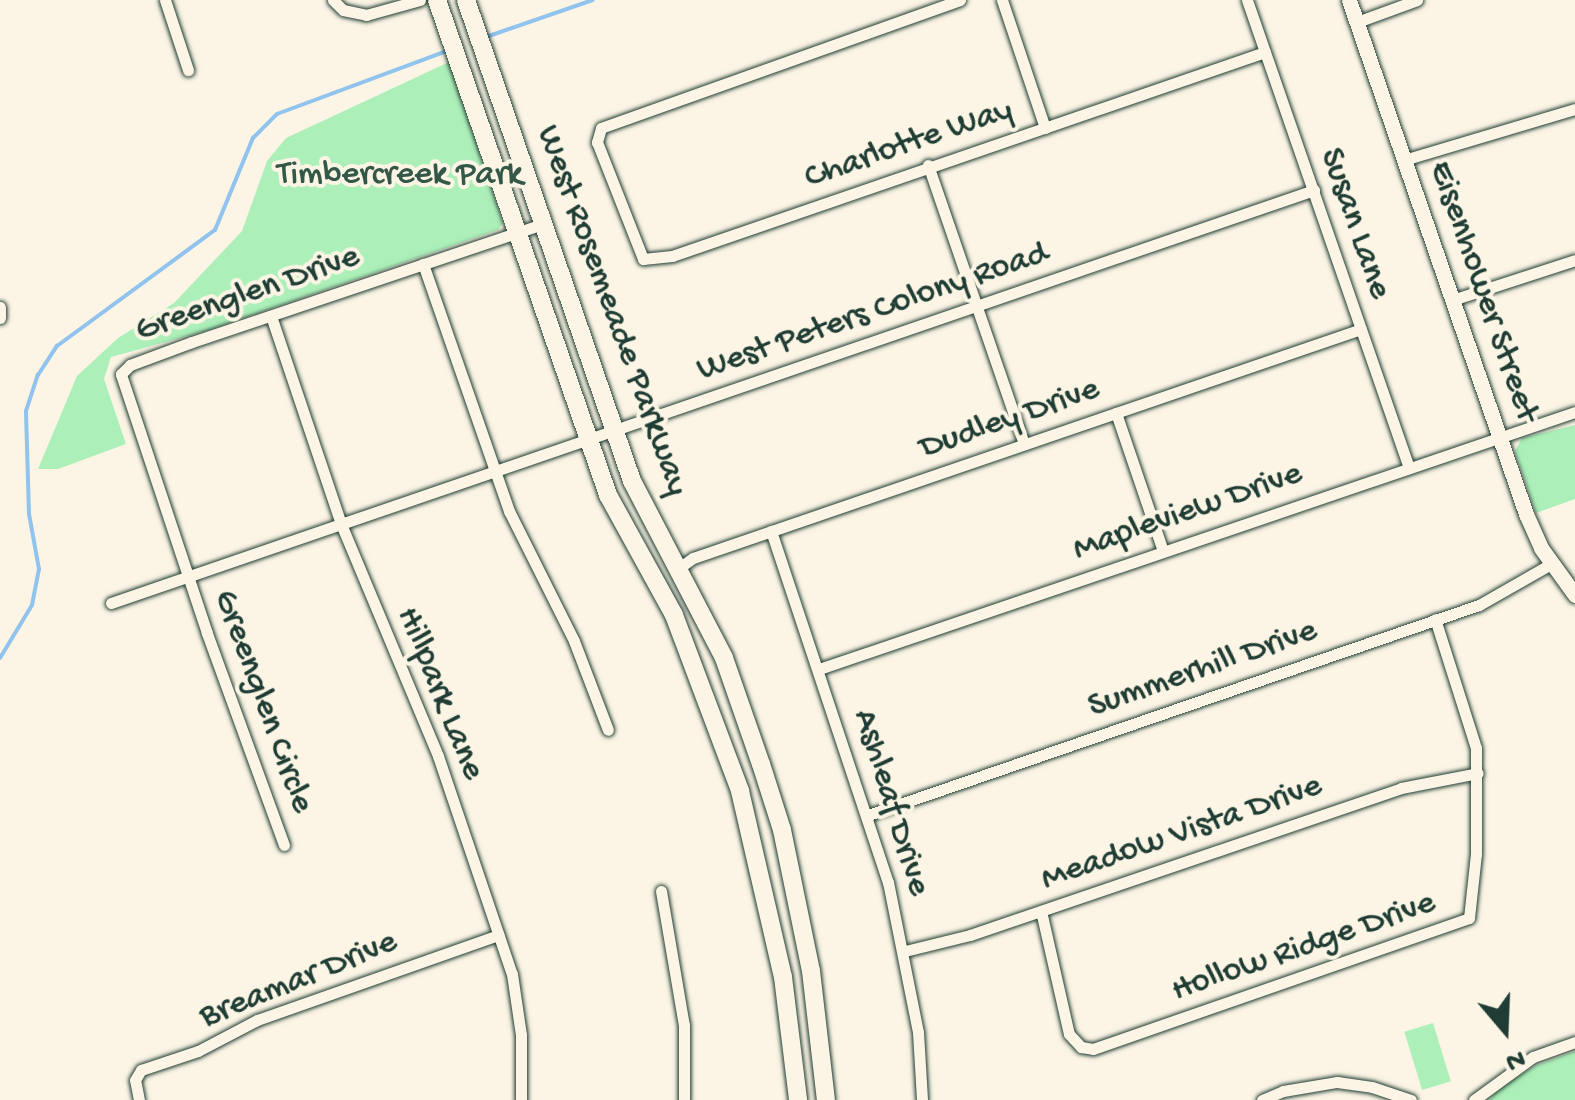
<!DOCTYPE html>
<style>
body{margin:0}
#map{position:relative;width:1575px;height:1100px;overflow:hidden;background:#fcf5e5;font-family:"Gochi Hand",sans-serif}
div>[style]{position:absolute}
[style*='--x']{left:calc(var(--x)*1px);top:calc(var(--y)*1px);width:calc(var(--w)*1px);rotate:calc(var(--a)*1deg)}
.green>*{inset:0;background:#adefb9;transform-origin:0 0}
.stream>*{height:4px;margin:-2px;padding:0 2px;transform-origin:2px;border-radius:2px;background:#90c3ed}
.roads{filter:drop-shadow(0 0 2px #1f3d34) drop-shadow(0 0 2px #1f3d34)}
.minor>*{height:11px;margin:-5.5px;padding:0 5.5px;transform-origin:5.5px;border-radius:5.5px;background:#fcf5e5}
.tertiary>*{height:15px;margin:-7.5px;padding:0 7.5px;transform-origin:7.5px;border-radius:7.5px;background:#fcf5e5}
.secondary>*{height:18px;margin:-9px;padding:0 9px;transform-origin:9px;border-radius:9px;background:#fcf5e5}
span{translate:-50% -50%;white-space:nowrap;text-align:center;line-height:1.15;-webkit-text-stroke:8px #fcf5e5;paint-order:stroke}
.street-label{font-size:35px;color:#1f3d34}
.park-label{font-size:35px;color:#345848}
.north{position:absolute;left:1455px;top:980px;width:100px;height:100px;-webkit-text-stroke:8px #fcf5e5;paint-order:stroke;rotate:161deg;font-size:28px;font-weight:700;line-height:40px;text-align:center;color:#1f3d34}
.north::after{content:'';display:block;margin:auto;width:35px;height:45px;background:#1f3d34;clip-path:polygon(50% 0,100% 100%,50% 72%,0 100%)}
</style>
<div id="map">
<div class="green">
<div style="clip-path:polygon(449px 62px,503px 223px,498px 230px,206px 331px,111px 357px,104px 379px,126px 444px,58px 469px,38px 469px,77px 376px,118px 338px,174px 303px,242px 231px,267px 161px,286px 138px)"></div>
<div style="clip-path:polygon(1575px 425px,1575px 499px,1536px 513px,1515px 451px,1522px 438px)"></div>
<div style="left:1433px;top:1023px;width:61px;height:30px;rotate:73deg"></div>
<div style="clip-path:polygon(1575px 1051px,1575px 1100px,1488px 1100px,1505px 1084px,1537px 1065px)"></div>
</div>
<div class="stream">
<div style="--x:483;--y:38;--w:116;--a:-19.1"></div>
<div style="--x:0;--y:658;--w:62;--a:-58.9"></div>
<div style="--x:32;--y:605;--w:37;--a:-79"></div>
<div style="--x:39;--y:569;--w:56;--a:-100.3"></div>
<div style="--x:29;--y:514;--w:103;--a:-91.7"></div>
<div style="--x:26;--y:411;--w:38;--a:-72"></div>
<div style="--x:38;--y:375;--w:35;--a:-57"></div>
<div style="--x:57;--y:346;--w:196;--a:-36.3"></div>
<div style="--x:215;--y:230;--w:100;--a:-67.6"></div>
<div style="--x:253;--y:138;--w:34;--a:-45"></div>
<div style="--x:277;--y:114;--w:180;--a:-20.4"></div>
</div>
<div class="roads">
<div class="minor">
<div style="--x:165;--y:0;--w:74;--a:71.8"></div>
<div style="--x:333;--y:0;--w:14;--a:45"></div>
<div style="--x:343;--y:10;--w:24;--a:12"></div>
<div style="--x:366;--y:15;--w:56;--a:-15.5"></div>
<div style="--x:960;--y:0;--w:381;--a:160.4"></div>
<div style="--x:601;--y:128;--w:15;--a:106"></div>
<div style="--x:597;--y:142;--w:126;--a:68.5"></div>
<div style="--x:643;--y:259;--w:29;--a:-6"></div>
<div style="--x:672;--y:256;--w:627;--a:-18.98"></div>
<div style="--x:1002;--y:0;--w:135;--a:71.4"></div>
<div style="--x:1247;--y:0;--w:493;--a:70.9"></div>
<div style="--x:1357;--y:22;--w:64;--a:-20.1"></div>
<div style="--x:1404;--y:160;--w:178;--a:-16.6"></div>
<div style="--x:928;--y:165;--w:295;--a:71"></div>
<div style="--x:423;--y:264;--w:262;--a:70.8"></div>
<div style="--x:509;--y:511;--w:145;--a:63.4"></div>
<div style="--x:574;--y:641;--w:95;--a:69.1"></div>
<div style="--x:1452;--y:300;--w:129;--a:-18"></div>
<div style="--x:0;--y:307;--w:11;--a:90"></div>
<div style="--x:271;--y:316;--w:219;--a:71.4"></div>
<div style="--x:341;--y:524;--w:251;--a:67.3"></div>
<div style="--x:438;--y:756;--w:230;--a:71.3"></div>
<div style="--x:512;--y:974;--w:62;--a:81.6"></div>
<div style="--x:521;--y:1035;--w:65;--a:90"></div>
<div style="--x:1116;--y:413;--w:146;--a:71.2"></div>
<div style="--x:771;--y:531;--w:370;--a:71.6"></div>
<div style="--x:888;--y:882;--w:153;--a:78.7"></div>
<div style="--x:918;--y:1032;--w:68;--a:86.6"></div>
<div style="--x:679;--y:568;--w:17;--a:-36"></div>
<div style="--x:693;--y:558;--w:706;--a:-18.92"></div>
<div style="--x:111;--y:603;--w:1272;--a:-18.95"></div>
<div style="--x:819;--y:669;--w:798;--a:-18.78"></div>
<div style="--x:868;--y:815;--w:646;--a:-18.97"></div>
<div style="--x:1479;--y:605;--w:83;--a:-29.7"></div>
<div style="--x:284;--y:845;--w:226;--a:-110"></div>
<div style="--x:207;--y:633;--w:273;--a:-108.4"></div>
<div style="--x:121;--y:374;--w:13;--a:-45"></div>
<div style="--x:130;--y:365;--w:66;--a:-20.4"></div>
<div style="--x:192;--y:342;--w:370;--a:-18.6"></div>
<div style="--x:661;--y:891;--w:136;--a:80.3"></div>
<div style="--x:684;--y:1025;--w:75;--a:90"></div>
<div style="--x:1041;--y:911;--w:126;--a:77.2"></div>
<div style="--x:1069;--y:1034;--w:18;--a:47"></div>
<div style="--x:1081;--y:1047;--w:12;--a:9"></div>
<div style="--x:1093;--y:1049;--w:398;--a:-19.2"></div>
<div style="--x:1469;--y:918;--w:64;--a:-83.8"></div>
<div style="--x:1476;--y:854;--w:106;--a:-90"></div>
<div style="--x:1476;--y:748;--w:135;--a:-107.6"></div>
<div style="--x:905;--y:951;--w:67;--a:-13.8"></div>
<div style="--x:970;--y:935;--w:455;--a:-18.8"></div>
<div style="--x:1401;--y:788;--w:78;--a:-11"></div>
<div style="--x:139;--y:1100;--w:20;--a:-101"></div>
<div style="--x:135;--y:1080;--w:12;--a:-59"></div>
<div style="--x:141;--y:1070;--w:60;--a:-18.4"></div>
<div style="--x:198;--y:1051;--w:67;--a:-27.7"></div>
<div style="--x:257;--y:1020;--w:256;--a:-19.4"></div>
<div style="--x:1262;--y:1100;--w:23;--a:-23"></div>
<div style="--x:1283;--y:1091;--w:55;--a:-9.5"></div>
<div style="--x:1337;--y:1082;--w:35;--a:8"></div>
<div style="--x:1372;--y:1087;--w:41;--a:18.4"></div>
<div style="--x:1474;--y:1100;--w:73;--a:-36.1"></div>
<div style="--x:1533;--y:1057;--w:45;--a:-19.7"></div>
</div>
<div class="tertiary">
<div style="--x:1349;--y:0;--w:544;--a:71"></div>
<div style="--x:1526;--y:514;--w:37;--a:66"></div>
<div style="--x:1541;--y:548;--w:58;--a:54.1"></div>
</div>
<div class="secondary">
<div style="--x:437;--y:0;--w:524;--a:70.94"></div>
<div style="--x:608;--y:495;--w:137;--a:61.2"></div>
<div style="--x:674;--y:615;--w:188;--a:69.4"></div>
<div style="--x:740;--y:791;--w:191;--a:77"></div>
<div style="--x:783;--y:977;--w:124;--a:83"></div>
<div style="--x:466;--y:0;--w:509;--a:70.96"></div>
<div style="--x:632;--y:481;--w:199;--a:62.5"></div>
<div style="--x:724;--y:658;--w:112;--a:70.8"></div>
<div style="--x:761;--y:764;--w:69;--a:72.3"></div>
<div style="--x:782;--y:830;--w:144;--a:78.4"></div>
<div style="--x:811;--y:971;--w:130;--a:83.4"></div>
</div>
</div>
<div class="street-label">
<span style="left:909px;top:145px;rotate:-19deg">Charlotte Way</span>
<span style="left:1354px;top:224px;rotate:71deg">Susan Lane</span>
<span style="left:1482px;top:292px;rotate:71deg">Eisenhower Street</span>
<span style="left:248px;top:295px;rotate:-19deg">Greenglen Drive</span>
<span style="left:611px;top:311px;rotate:70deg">West Rosemeade Parkway</span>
<span style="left:873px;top:313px;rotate:-19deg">West Peters Colony Road</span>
<span style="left:1010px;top:420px;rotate:-19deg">Dudley Drive</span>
<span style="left:1188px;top:513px;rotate:-19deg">Mapleview Drive</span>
<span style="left:1203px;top:670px;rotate:-19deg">Summerhill Drive</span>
<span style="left:439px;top:694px;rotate:68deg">Hillpark Lane</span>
<span style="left:262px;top:702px;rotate:70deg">Greenglen Circle</span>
<span style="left:890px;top:803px;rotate:73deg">Ashleaf Drive</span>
<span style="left:1182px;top:834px;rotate:-19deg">Meadow Vista Drive</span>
<span style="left:1304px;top:948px;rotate:-19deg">Hollow Ridge Drive</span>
<span style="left:299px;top:981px;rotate:-22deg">Breamar Drive</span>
</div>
<div class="park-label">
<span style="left:400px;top:176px">Timbercreek Park</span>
</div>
<div class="north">N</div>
</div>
